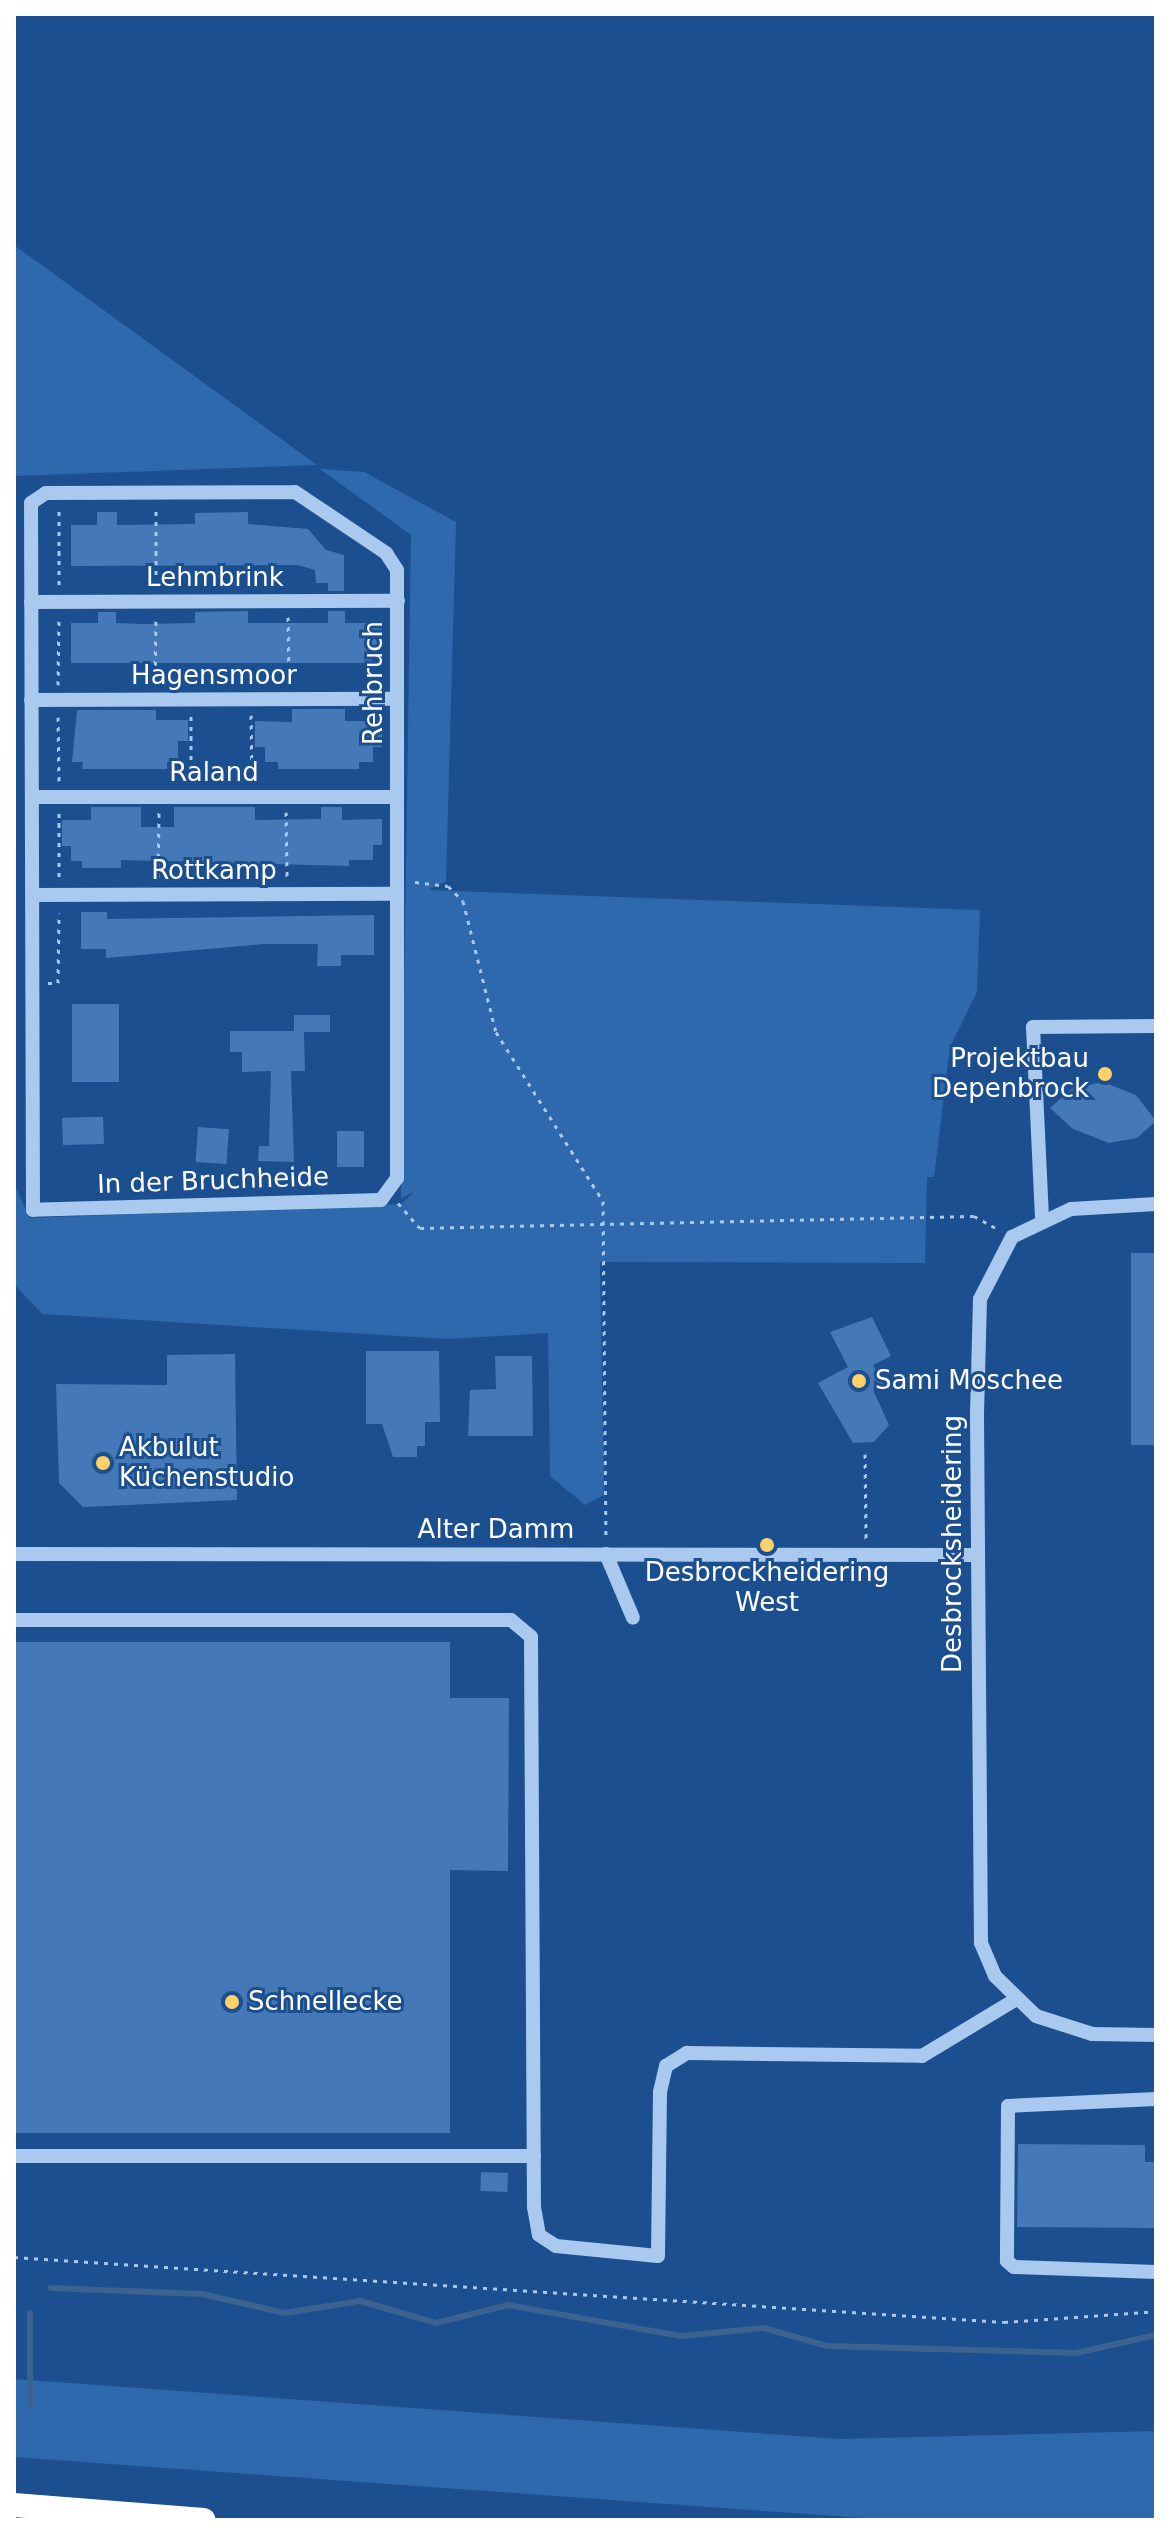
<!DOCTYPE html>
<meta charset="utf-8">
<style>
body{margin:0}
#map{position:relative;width:1170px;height:2534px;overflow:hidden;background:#1b4f8f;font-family:"DejaVu Sans",sans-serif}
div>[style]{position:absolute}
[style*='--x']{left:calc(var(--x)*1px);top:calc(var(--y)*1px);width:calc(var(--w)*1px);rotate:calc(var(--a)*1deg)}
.green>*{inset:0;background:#2e69ad}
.stream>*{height:6px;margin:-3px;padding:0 3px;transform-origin:3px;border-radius:3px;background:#3c6290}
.building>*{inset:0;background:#4478b7;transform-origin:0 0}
.path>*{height:3px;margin-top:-1.5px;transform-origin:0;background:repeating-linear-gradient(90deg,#a9c9ee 0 4px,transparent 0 10px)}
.minor>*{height:14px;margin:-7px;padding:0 7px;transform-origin:7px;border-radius:7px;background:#a9c9ee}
.highway>*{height:24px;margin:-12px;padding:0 12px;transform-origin:12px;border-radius:12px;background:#fff}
.dots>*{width:22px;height:22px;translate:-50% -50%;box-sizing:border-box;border:4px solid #1b4f8f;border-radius:50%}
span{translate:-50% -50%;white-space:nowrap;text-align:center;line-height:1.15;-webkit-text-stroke:6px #1b4f8f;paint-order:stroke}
.street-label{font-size:26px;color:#fff}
.poi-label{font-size:26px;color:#fff}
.right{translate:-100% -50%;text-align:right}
.left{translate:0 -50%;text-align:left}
.frame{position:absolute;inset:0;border:16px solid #fff;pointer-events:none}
</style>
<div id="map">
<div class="green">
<div style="clip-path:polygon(14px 245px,317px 465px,14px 476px)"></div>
<div style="clip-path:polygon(320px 469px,364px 472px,456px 522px,446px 881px,428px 890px,980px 910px,977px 992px,950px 1047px,934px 1177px,927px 1177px,925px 1263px,600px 1262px,604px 1495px,585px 1505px,550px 1476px,548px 1333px,447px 1339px,42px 1314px,14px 1284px,14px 1184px,30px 1218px,401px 1204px,415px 1191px,401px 1199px,411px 535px)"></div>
<div style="clip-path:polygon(14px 2379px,839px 2439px,1156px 2431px,1156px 2520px,891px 2520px,14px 2457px)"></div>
</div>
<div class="stream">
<div style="--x:51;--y:2288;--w:151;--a:2.3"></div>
<div style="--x:202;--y:2294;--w:85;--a:12.9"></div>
<div style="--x:285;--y:2313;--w:76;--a:-9.1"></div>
<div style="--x:360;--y:2301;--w:79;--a:16.1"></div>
<div style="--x:436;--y:2323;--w:74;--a:-14"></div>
<div style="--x:508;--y:2305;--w:176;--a:10.2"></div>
<div style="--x:681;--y:2336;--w:83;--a:-5.5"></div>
<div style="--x:764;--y:2328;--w:66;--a:15.9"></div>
<div style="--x:827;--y:2346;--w:249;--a:1.6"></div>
<div style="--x:1076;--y:2353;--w:82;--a:-12.7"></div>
<div style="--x:30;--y:2313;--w:92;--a:90"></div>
</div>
<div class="building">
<div style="clip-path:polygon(97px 512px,117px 512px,117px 525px,195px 524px,195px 513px,248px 512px,248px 524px,308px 529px,326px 550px,344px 555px,344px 591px,328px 591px,328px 583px,316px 583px,315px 570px,298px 565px,71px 566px,71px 525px,97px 525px)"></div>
<div style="clip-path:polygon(248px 611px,248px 623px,328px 623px,328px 611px,345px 611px,345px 623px,382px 623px,382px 648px,372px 648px,372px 663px,71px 663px,71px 623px,98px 623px,98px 612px,116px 612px,116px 623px,143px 624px,195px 623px,195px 612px)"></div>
<div style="clip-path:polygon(292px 709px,345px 709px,345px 721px,382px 721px,382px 747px,373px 747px,373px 762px,359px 762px,359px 769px,278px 769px,278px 762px,265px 762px,265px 747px,255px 747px,255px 721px,292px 722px)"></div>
<div style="clip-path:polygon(77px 710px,156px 710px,156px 720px,188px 720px,188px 741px,178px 741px,178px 762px,167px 762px,167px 769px,82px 769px,83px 762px,72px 762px)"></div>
<div style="clip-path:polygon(91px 807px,141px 807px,141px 827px,174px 827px,174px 807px,255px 807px,255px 820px,321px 819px,321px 807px,342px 807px,342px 820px,382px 819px,382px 845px,373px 845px,373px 860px,349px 860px,349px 866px,121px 860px,121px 868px,82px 868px,82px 861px,71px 861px,71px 846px,62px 846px,62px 820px,91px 820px)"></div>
<div style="clip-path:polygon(81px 912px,107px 912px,107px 919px,374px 915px,374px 955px,341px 955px,341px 966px,317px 966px,318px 944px,264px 944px,106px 958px,106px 949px,81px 949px)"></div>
<div style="left:72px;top:1004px;width:47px;height:78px"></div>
<div style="clip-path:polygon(294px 1015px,330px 1015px,330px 1032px,304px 1032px,305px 1071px,291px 1071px,294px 1162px,258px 1161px,259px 1146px,269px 1146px,271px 1071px,242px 1072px,242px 1052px,230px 1052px,230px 1031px,294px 1031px)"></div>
<div style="clip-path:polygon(1103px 1082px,1136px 1095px,1156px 1121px,1137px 1138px,1109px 1143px,1073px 1129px,1050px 1108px,1073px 1088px)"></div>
<div style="clip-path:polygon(87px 1117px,103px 1117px,104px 1144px,63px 1145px,62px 1118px)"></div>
<div style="left:198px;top:1127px;width:31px;height:35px;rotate:4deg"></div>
<div style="left:337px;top:1131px;width:27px;height:36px"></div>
<div style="left:1131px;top:1253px;width:25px;height:192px"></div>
<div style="clip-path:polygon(872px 1317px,891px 1356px,873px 1365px,884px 1384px,873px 1390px,889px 1425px,874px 1442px,853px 1443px,818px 1383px,848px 1367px,830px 1332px)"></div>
<div style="clip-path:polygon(366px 1351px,439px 1351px,440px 1422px,425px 1422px,425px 1446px,417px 1446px,417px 1457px,393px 1457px,382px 1424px,366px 1424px)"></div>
<div style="clip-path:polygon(235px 1354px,237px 1500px,83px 1507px,59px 1483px,56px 1384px,167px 1385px,167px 1355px)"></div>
<div style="clip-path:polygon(495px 1356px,532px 1356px,533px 1436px,468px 1436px,470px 1390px,496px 1389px)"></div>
<div style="clip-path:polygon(14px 1642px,450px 1642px,450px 1698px,509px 1698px,508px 1871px,450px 1870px,450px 2133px,14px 2133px)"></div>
<div style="clip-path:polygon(1018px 2144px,1145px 2145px,1145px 2162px,1156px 2162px,1156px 2228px,1017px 2227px)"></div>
<div style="left:481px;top:2172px;width:27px;height:19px;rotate:2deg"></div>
</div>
<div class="path">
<div style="--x:59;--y:585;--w:76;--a:-90"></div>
<div style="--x:156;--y:585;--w:76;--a:-90"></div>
<div style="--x:288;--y:617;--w:65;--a:89.1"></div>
<div style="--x:58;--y:685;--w:68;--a:-89.2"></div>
<div style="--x:155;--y:685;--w:68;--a:-89.2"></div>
<div style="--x:251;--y:715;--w:65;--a:89.1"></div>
<div style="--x:191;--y:716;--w:64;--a:90"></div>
<div style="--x:58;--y:717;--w:64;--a:89.1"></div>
<div style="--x:286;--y:812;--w:65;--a:89.1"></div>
<div style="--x:59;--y:813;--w:64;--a:90"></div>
<div style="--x:158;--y:877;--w:65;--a:-89.1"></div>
<div style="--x:415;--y:882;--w:33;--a:7"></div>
<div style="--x:448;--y:886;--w:21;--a:45"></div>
<div style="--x:463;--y:901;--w:135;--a:75.9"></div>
<div style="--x:496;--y:1032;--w:200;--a:57.7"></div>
<div style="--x:603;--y:1201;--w:338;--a:89.5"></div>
<div style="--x:48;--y:983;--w:10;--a:0"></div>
<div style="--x:58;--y:983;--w:70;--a:-89.2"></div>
<div style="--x:398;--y:1203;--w:33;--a:49"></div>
<div style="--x:420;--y:1228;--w:554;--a:-1.24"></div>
<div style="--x:974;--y:1216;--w:29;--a:29"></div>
<div style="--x:865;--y:1454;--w:85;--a:89.3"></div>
<div style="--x:14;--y:2257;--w:992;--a:3.76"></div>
<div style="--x:1004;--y:2322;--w:152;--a:-4.1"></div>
</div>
<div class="minor">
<div style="--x:295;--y:492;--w:110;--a:33.8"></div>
<div style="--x:386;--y:553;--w:20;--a:57"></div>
<div style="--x:397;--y:570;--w:608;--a:90"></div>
<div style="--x:397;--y:1178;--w:27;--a:126"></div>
<div style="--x:381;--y:1200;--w:348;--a:178.4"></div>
<div style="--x:33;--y:1210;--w:707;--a:-90.16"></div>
<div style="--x:31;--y:503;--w:18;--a:-34"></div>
<div style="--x:46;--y:493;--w:249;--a:-0.2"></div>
<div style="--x:31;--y:602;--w:367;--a:-0.2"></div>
<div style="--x:31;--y:700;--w:366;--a:-0.2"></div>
<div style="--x:32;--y:797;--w:365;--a:0"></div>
<div style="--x:32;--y:895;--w:365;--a:-0.2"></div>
<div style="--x:1156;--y:1204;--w:85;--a:176.6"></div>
<div style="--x:1071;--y:1209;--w:65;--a:154.6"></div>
<div style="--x:1012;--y:1237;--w:70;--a:117.3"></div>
<div style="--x:980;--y:1299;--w:115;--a:91.5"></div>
<div style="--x:977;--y:1414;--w:529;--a:89.57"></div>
<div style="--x:981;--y:1943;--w:36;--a:67"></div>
<div style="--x:995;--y:1976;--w:57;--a:44.3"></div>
<div style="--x:1036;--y:2016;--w:59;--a:17.8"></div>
<div style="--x:1092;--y:2034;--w:64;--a:0.9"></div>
<div style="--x:1042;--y:1218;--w:191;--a:-92.7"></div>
<div style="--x:1033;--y:1027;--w:123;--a:-0.5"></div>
<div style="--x:14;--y:1554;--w:963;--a:0.06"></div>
<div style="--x:606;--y:1554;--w:69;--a:67.1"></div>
<div style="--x:14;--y:1620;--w:497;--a:0"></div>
<div style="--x:511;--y:1620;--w:26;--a:40"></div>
<div style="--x:531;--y:1637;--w:570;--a:89.7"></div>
<div style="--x:534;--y:2207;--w:28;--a:80"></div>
<div style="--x:539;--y:2235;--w:20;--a:33"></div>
<div style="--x:556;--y:2246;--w:102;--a:5.6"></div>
<div style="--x:658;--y:2256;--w:164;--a:-89.3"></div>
<div style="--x:660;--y:2092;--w:27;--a:-77"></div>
<div style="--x:666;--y:2066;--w:25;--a:-32"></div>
<div style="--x:687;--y:2053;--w:235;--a:0.7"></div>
<div style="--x:922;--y:2056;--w:109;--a:-31.1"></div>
<div style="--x:1156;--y:2099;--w:148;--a:177.3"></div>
<div style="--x:1008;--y:2106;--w:155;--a:90.4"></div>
<div style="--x:1007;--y:2261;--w:9;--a:41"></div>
<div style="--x:1014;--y:2267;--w:142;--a:2"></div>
<div style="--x:14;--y:2156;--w:520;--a:0"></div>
</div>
<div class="highway">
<div style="--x:14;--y:2505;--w:190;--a:4.5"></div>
</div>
<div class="dots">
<div style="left:1105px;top:1074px;background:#ffd166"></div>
<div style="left:859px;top:1381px;background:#ffd166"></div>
<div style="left:103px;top:1463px;background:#ffd166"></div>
<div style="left:767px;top:1545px;background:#ffd166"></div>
<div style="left:232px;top:2002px;background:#ffd166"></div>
</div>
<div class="street-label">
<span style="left:215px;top:578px">Lehmbrink</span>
<span style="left:214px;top:676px">Hagensmoor</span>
<span style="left:374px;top:683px;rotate:-90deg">Rehbruch</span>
<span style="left:214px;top:773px">Raland</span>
<span style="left:214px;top:871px">Rottkamp</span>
<span style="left:213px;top:1181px;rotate:-2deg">In der Bruchheide</span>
<span style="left:496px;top:1530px">Alter Damm</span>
<span style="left:953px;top:1544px;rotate:-90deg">Desbrocksheidering</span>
</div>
<div class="poi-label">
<span class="right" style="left:1089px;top:1074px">Projektbau<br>Depenbrock</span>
<span class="left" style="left:875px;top:1381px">Sami Moschee</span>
<span class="left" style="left:119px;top:1463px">Akbulut<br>Küchenstudio</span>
<span style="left:767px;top:1588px">Desbrockheidering<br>West</span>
<span class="left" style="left:248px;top:2002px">Schnellecke</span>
</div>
<div class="frame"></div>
</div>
